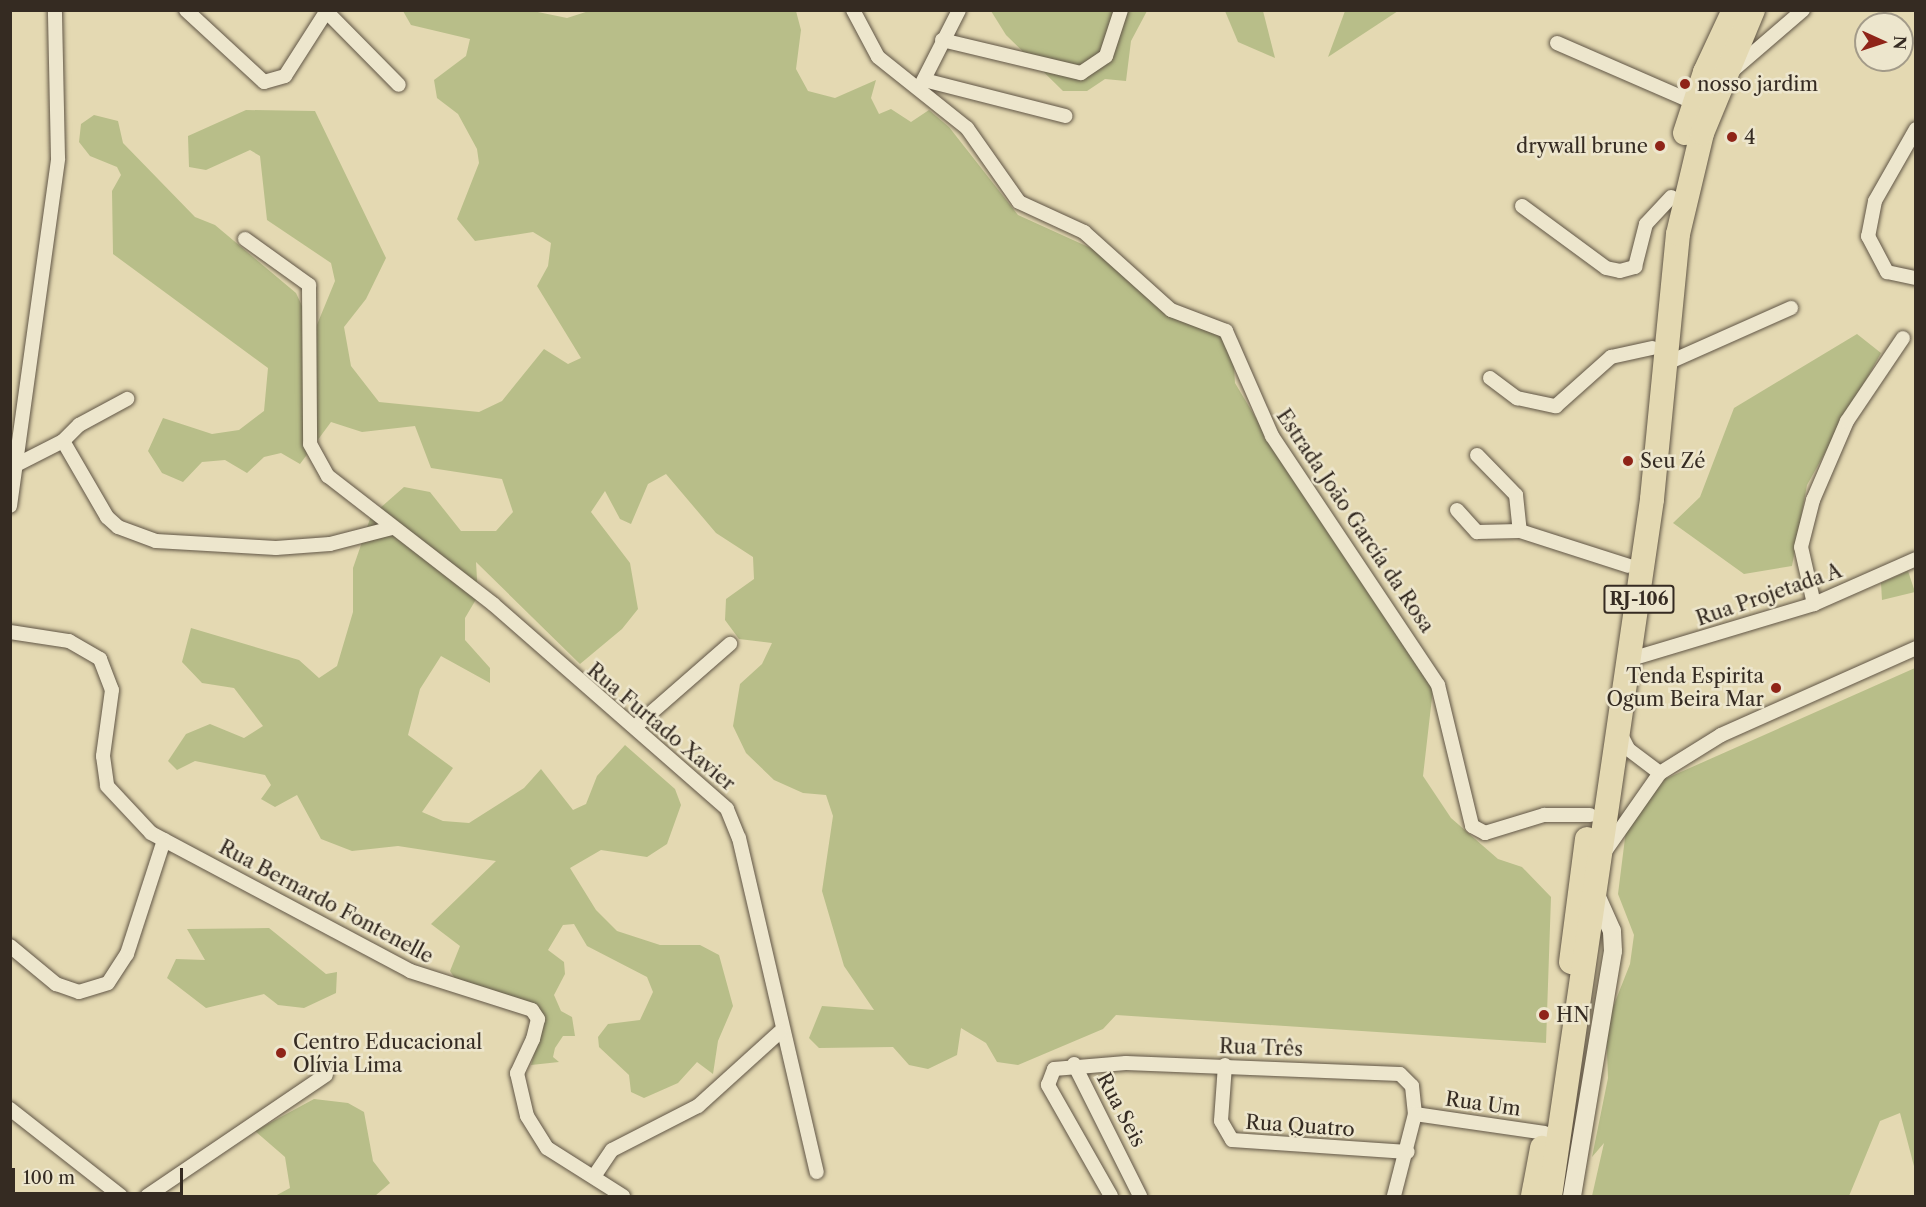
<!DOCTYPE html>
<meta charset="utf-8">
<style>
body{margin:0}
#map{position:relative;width:1926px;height:1207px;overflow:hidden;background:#e4d9b2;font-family:"Libre Caslon Text",serif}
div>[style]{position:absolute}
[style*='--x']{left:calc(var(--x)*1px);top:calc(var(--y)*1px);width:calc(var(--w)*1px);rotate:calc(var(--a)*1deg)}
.green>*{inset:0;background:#b8be89}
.roads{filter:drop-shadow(0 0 2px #615646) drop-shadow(0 0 2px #615646)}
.street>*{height:14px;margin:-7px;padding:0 7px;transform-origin:7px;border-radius:7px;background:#ede6cd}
.secondary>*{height:18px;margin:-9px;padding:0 9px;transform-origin:9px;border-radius:9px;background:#ede6cd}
.highway>*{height:24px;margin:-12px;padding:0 12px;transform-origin:12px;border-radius:12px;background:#e4d9b2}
.dots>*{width:16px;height:16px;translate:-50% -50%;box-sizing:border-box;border:3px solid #ede6cd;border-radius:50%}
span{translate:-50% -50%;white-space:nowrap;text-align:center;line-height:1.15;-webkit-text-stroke:5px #ede6cd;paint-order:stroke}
.shield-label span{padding:2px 4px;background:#ede6cd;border:2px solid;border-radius:4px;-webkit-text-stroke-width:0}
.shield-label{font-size:18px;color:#352b22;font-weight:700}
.poi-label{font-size:20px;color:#352b22}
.left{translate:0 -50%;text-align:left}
.right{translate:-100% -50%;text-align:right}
.street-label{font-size:20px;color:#352b22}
.frame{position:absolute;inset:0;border:12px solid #352b22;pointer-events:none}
.north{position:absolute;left:1854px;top:12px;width:60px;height:60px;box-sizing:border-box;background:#ede6cd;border:2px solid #a39b89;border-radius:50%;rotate:93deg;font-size:16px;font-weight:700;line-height:24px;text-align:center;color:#352b22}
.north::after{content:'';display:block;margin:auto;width:21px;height:27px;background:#8f2418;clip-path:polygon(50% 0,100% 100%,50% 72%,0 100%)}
.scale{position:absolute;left:12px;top:1168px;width:171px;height:27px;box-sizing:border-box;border:3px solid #352b22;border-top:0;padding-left:8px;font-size:18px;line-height:21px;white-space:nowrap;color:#352b22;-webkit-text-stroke:4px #ede6cd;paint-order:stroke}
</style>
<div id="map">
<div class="green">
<div style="clip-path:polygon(528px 10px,567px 18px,592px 10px,796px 11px,801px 30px,796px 69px,808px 91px,835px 98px,876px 80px,871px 98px,879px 114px,891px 109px,911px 122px,929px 110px,949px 127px,1018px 215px,1106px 255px,1147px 296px,1217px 327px,1233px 352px,1235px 383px,1290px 475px,1380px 597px,1433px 689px,1423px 776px,1451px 818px,1498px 859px,1522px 867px,1551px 897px,1546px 1043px,1116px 1015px,1103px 1029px,1018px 1065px,997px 1062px,986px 1043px,961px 1028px,957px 1055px,928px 1069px,909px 1065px,893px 1047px,819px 1048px,809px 1038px,822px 1006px,874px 1010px,844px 966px,822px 891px,833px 816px,826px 795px,803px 793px,774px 780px,746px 753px,733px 726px,740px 684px,762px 664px,772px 643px,739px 639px,725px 620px,726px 599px,754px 579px,753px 557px,716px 533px,666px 474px,648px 484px,631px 524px,620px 519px,605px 491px,591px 512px,630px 563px,638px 609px,622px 629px,580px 664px,476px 562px,478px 596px,465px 618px,465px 640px,490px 668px,490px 683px,441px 656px,420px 689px,408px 735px,453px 768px,422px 812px,443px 821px,469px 823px,524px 788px,541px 769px,573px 810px,586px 804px,597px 776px,625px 745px,675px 789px,681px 805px,667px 844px,647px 857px,601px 850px,570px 868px,596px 910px,617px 931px,660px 945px,700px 945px,719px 955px,733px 1006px,718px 1041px,713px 1074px,697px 1062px,678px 1083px,644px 1098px,631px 1092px,629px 1075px,599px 1047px,598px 1037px,608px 1024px,640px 1020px,653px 992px,647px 977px,587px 946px,574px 924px,563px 925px,548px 950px,564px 962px,565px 974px,554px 995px,561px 1011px,572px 1017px,575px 1036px,563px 1036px,555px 1048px,553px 1057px,559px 1062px,531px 1065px,538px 1040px,527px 1008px,456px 980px,450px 971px,460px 946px,431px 924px,496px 861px,398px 846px,352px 851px,321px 839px,297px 795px,275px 807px,261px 799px,271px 785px,265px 775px,195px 761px,177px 770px,168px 761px,186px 734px,210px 724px,244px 738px,263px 726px,234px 688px,202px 683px,182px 662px,191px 628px,299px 660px,319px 678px,337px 666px,353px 612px,353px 568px,371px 516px,404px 487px,430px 492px,461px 531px,496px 531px,513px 512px,502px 479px,431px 468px,415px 426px,362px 432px,331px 422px,300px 464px,281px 453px,264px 457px,247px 473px,225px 460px,202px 462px,183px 482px,162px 473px,148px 451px,163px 418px,212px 434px,239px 430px,264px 411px,268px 368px,113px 254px,112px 191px,121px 175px,117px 167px,90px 156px,79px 142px,81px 124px,94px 115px,118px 121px,123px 143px,195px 217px,215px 225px,296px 293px,314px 332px,335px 281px,331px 263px,267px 220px,260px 156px,250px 150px,206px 170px,189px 167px,188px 136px,246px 110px,315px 111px,386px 258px,366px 299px,344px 327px,351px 366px,379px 402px,479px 412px,502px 401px,544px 349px,568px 364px,581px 358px,537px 286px,548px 266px,551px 243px,533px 232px,475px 241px,457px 219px,479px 163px,477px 149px,458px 114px,437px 98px,434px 80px,466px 56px,470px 39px,411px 25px,403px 11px)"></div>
<div style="clip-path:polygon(991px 11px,1147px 11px,1131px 41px,1126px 81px,1105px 79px,1087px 91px,1063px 91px,1006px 35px)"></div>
<div style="clip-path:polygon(1225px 11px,1263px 11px,1275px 58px,1238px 42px)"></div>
<div style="clip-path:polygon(1345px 11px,1345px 10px,1398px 11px,1328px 57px)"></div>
<div style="clip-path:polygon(1857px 334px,1881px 353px,1807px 485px,1792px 566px,1744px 574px,1673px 523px,1700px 497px,1734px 408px)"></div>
<div style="clip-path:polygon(1908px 571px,1915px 592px,1882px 600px,1881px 583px)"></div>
<div style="clip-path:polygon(1915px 668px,1915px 1170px,1900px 1113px,1880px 1121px,1849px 1196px,1592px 1196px,1604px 1143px,1592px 1157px,1608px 1078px,1606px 1025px,1630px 964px,1634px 935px,1618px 894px,1626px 830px,1665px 779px)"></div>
<div style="clip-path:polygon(269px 928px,326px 974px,337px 972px,336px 993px,304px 1008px,278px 1005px,264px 994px,206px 1008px,167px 978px,176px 959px,205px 960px,187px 929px)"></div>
<div style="clip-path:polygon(314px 1099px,348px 1103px,364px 1112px,373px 1161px,390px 1183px,375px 1196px,275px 1196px,290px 1188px,285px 1157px,255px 1131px)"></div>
</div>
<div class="roads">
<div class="street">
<div style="--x:186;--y:10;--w:106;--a:42.7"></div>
<div style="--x:264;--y:82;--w:22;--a:-16"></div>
<div style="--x:285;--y:76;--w:76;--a:-57.4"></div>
<div style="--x:325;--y:10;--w:105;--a:45.4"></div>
<div style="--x:853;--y:10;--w:53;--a:62"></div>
<div style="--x:878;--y:57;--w:114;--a:38.6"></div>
<div style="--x:967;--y:128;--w:90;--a:54.9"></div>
<div style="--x:1019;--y:202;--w:72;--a:24.8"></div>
<div style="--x:1084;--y:232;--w:117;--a:41.9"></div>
<div style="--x:1171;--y:310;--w:59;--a:20.9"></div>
<div style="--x:1226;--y:331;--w:115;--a:66.3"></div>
<div style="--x:1272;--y:436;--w:299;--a:56.3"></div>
<div style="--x:1438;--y:685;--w:145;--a:76.4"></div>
<div style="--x:1472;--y:826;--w:15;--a:28"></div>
<div style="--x:1485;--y:833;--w:62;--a:-17"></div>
<div style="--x:1544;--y:815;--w:46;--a:0"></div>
<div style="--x:942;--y:40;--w:143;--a:13.4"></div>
<div style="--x:1081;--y:73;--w:30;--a:-34"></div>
<div style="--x:1106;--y:56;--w:48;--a:-71.9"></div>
<div style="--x:1557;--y:43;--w:150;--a:23.5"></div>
<div style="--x:1731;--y:72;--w:95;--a:-40.7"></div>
<div style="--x:924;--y:80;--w:146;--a:14.3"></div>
<div style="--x:920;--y:87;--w:86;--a:-63.1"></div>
<div style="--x:1916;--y:129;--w:83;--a:119.7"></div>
<div style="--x:1875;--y:201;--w:36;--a:101"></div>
<div style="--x:1868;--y:236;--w:41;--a:62.2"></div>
<div style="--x:1887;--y:272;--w:30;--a:12"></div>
<div style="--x:1522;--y:206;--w:104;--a:36.4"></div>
<div style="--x:1606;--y:268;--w:14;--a:12"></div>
<div style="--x:1620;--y:271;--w:16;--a:-15"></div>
<div style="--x:1635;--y:267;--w:44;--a:-75.7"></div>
<div style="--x:1646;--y:224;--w:37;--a:-47"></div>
<div style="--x:245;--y:239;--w:79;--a:35.7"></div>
<div style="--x:309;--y:285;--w:159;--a:89.6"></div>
<div style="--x:310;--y:444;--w:37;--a:61"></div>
<div style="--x:328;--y:476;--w:209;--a:37.8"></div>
<div style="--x:493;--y:604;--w:311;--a:41.2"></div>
<div style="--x:727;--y:809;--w:31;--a:68"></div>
<div style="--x:739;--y:838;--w:343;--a:76.9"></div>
<div style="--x:1665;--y:364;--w:138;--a:-24"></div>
<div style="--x:1490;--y:378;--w:34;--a:37"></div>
<div style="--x:1517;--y:398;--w:40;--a:12"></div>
<div style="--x:1556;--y:406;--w:74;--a:-41.7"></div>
<div style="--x:1611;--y:357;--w:42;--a:-12.4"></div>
<div style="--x:63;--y:441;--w:23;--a:-45"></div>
<div style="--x:79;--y:425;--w:55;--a:-28.4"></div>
<div style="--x:1477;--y:455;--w:56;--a:45.7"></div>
<div style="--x:1516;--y:495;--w:36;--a:84"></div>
<div style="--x:10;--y:468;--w:59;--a:-27"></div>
<div style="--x:63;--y:441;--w:88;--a:59.9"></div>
<div style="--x:107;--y:517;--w:15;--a:42"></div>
<div style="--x:118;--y:527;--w:40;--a:20.2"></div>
<div style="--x:156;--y:541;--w:120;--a:3.3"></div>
<div style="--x:276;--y:548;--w:54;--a:-4.2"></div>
<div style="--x:330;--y:544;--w:64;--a:-14.5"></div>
<div style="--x:10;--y:506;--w:351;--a:-82.1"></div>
<div style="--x:58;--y:158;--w:148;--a:-91.2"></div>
<div style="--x:1457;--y:510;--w:30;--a:48"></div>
<div style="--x:1477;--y:532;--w:43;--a:-1.3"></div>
<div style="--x:1520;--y:531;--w:114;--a:17.8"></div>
<div style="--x:1814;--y:604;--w:58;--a:-102.8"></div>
<div style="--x:1801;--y:547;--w:49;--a:-75.7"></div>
<div style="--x:1813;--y:500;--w:86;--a:-66.7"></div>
<div style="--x:1847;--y:421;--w:100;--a:-56"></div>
<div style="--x:10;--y:632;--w:60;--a:8.7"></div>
<div style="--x:69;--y:641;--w:36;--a:30"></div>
<div style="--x:100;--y:659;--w:33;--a:69"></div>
<div style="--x:112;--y:690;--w:67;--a:97.8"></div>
<div style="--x:103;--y:756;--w:30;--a:82"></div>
<div style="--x:107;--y:786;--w:64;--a:46.9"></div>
<div style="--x:151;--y:833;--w:293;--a:28"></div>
<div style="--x:410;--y:971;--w:128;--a:17.7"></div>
<div style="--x:532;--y:1010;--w:11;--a:56"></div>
<div style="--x:538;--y:1019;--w:21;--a:104"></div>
<div style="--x:533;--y:1039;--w:38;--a:115"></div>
<div style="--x:517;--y:1073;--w:44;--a:76.9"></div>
<div style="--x:527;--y:1116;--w:38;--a:58"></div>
<div style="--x:547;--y:1148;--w:90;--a:32.3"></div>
<div style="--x:1631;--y:659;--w:191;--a:-16.7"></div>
<div style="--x:1814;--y:604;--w:111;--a:-23.8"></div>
<div style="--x:636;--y:726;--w:125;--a:-41.1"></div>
<div style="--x:1620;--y:733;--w:18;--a:63"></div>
<div style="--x:1628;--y:749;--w:40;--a:37"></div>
<div style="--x:1606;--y:850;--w:94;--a:-55"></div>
<div style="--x:1660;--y:773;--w:72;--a:-31.9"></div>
<div style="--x:1721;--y:735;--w:214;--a:-24"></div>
<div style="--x:10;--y:946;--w:60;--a:39.6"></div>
<div style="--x:56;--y:984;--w:24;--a:19"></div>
<div style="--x:79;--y:992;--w:30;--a:-17"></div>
<div style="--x:108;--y:983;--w:35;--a:-57"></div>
<div style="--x:127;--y:954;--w:120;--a:-72"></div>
<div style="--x:1074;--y:1064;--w:148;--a:63.4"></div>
<div style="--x:1225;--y:1065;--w:56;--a:94.1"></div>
<div style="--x:1221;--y:1121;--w:22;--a:60"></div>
<div style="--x:1232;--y:1140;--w:176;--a:3.9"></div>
<div style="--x:10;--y:1109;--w:141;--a:38.1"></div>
<div style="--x:1415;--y:1114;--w:131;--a:8.3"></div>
<div style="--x:595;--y:1175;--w:30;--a:-56"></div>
<div style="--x:612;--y:1150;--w:97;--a:-27.1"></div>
<div style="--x:698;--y:1106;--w:110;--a:-42.1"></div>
<div style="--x:147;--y:1196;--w:216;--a:-34.1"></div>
<div style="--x:1111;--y:1196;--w:128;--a:-119.6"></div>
<div style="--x:1048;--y:1085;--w:17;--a:-69"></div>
<div style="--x:1054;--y:1069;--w:72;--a:-4.8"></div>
<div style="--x:1126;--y:1063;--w:274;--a:2.3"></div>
<div style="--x:1400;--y:1074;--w:17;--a:45"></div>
<div style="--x:1412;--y:1086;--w:28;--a:84"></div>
<div style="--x:1415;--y:1114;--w:85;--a:104.4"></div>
</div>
<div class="secondary">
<div style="--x:1572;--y:1196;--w:248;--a:-80.5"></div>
<div style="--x:1613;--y:951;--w:20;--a:-93"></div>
<div style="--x:1612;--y:931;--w:37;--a:-114"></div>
</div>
<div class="highway">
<div style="--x:1685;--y:133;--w:64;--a:-71.8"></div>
<div style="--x:1705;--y:72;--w:68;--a:-64.9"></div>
<div style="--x:1571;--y:962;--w:124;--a:-82.6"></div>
<div style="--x:1533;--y:1196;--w:49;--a:-79.4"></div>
<div style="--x:1550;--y:1196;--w:704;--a:-81.67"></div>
<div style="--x:1652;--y:499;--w:266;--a:-84.4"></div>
<div style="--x:1678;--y:234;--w:104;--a:-76.6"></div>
<div style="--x:1702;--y:133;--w:133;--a:-67.5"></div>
</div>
</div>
<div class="dots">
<div style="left:1685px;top:84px;background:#8f2418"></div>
<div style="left:1732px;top:137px;background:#8f2418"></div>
<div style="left:1660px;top:146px;background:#8f2418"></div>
<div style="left:1628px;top:461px;background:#8f2418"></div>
<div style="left:1776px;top:688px;background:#8f2418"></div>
<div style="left:1544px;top:1015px;background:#8f2418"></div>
<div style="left:281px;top:1053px;background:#8f2418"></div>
</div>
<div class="shield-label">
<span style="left:1639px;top:599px">RJ-106</span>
</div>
<div class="poi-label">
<span class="left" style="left:1697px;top:84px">nosso jardim</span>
<span class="left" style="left:1744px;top:137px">4</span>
<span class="right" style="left:1648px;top:146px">drywall brune</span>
<span class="left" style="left:1640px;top:461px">Seu Zé</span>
<span class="right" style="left:1764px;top:688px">Tenda Espirita<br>Ogum Beira Mar</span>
<span class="left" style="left:1556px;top:1015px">HN</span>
<span class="left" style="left:293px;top:1054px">Centro Educacional<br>Olívia Lima</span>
</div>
<div class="street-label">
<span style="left:1355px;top:521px;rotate:56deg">Estrada João García da Rosa</span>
<span style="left:1769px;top:595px;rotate:-19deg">Rua Projetada A</span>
<span style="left:661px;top:727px;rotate:40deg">Rua Furtado Xavier</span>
<span style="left:326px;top:902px;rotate:28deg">Rua Bernardo Fontenelle</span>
<span style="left:1261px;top:1048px;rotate:2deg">Rua Três</span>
<span style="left:1483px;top:1104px;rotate:8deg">Rua Um</span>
<span style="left:1121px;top:1110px;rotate:62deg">Rua Seis</span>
<span style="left:1300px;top:1126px;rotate:4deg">Rua Quatro</span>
</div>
<div class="frame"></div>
<div class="north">N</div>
<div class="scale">100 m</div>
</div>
